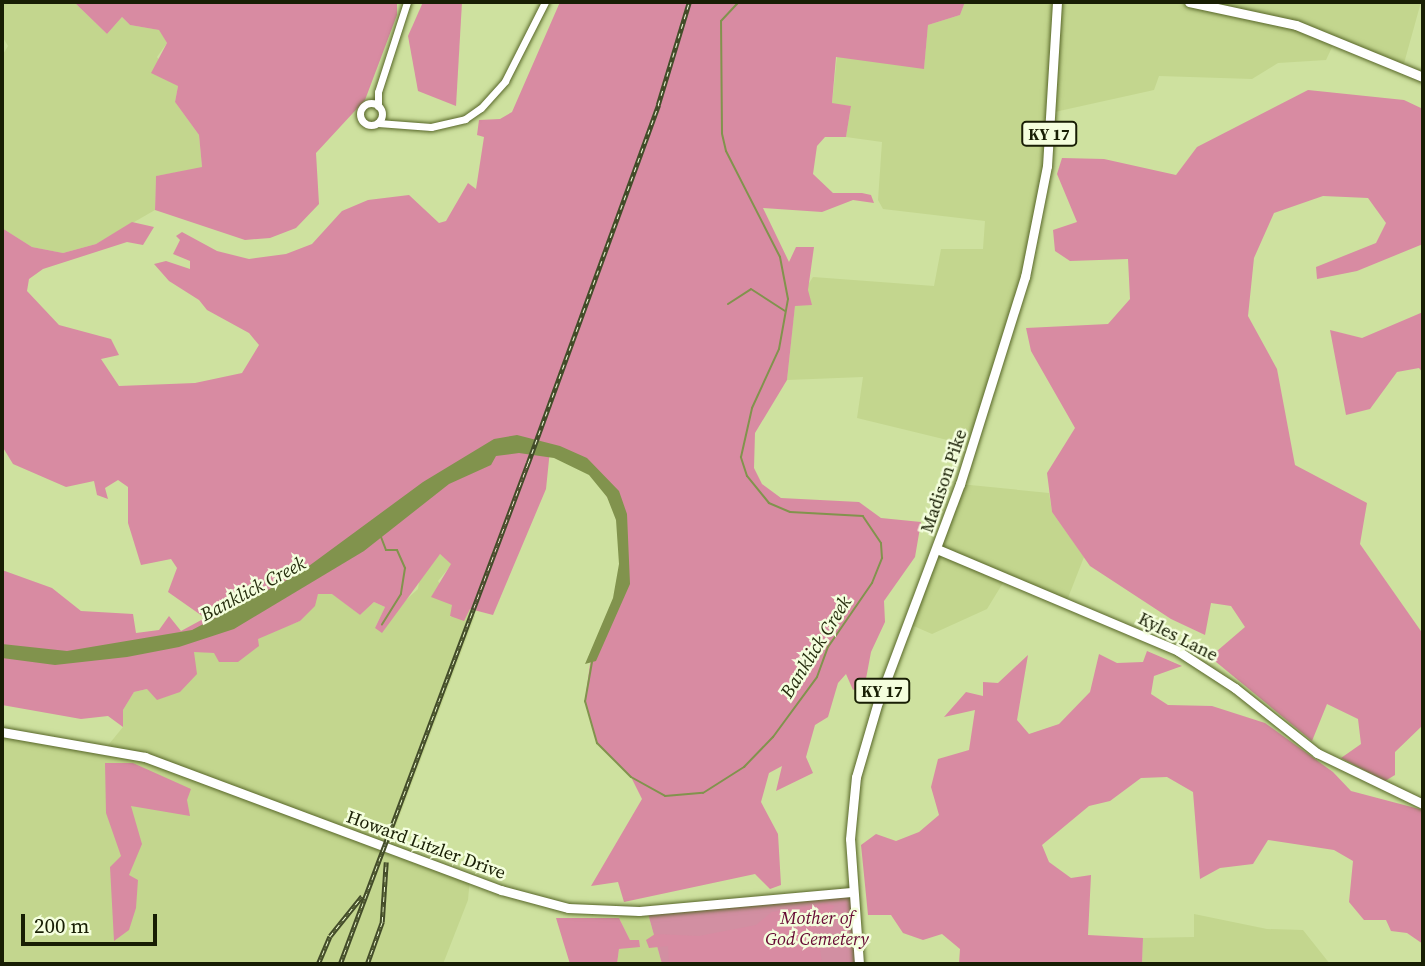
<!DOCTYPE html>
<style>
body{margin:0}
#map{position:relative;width:1425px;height:966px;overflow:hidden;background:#cee19f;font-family:"Source Serif 4",serif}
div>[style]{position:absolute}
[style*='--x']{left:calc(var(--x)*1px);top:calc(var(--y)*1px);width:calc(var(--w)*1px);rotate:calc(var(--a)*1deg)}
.built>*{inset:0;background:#c3d68e}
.green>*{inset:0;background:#d28fa2}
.forest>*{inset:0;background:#d88ba2}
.water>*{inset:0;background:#81934d}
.stream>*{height:2px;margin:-1px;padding:0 1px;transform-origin:1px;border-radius:1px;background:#81934d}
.roads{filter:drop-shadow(0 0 2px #576628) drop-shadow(0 0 2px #576628)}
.minor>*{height:7px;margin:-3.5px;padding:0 3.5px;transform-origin:3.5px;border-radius:3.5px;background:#fff}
.minor>.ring{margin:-3.5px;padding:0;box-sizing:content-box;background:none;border:7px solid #fff;border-radius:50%}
.major>*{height:9px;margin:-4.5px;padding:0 4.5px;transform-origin:4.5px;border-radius:4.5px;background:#fff}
.rail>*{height:4.5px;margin-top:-2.25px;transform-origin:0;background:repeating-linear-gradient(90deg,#f4fedd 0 5px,#434c29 0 10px);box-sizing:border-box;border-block:2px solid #434c29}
span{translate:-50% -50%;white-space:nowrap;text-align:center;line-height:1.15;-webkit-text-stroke:5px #f4fedd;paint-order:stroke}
.shield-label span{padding:2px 5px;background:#f4fedd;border:2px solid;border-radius:5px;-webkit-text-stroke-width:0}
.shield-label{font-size:16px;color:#181e04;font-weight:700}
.street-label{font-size:18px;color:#181e04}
.park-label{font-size:18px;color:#660933;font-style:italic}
.water-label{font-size:19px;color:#262e0e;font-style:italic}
.frame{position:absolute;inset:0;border:4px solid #181e04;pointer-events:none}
.scale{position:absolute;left:21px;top:914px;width:136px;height:32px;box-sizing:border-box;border:4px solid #181e04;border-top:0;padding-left:9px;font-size:21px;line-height:24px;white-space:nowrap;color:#181e04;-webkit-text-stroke:5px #f4fedd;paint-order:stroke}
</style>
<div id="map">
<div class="built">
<div style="clip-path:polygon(2px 2px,74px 2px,107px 34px,122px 17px,130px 25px,160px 30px,167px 43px,157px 57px,178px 86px,175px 102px,199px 135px,202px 168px,156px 176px,155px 210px,96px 244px,63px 253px,32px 247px,2px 228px,2px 56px,8px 46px,2px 36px)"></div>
<div style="clip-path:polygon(965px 2px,1421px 2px,1403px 67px,1336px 39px,1326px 60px,1278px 63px,1252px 79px,1159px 76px,1154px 90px,1050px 113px,1040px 211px,972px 446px,857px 418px,863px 377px,787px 380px,795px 305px,813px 277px,934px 286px,941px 249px,983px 249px,985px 221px,883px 209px,878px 200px,882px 142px,846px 137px,851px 106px,832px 104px,837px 56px,924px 68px,928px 25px,960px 15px)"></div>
<div style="clip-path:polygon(960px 484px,1049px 493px,1052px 512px,1084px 557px,1066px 603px,1006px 578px,987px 609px,932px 634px,909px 624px)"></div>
<div style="clip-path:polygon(440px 554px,452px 564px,438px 581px,453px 605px,450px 617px,469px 609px,475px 616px,396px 826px,418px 859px,470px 878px,468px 900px,443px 964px,2px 964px,2px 732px,105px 749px,123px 727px,123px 710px,134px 692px,147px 689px,193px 651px,215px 653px,300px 621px,318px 594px,332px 593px,360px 615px,374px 602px,385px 607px,375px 628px,418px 589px,420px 575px)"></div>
<div style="clip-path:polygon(647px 910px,662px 964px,617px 964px,619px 949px,640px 946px,630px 940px,619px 918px,622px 912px)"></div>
<div style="clip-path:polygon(1194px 914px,1267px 929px,1303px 930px,1330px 964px,1142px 964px,1143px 938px,1194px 937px)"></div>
</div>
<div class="green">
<div style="clip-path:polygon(851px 892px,859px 964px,662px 964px,647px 910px)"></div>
</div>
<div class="forest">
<div style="clip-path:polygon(74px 2px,397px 2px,397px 15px,365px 100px,316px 153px,319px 204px,296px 228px,270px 238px,245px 240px,155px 210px,156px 176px,202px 167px,199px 135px,175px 102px,178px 86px,151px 73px,167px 43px,159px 30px,130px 25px,122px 17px,107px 34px)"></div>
<div style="clip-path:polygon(423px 2px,462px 2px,456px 106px,418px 91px,408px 36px)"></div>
<div style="clip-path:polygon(560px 2px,965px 2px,960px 15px,928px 25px,924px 69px,836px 57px,832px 103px,851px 106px,846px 137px,825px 137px,817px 146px,813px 174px,833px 193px,862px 193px,871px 195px,874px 203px,853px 200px,822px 212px,763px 208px,789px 262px,796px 247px,814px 247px,808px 290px,812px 305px,795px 306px,787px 380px,755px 433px,754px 468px,762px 484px,781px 498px,859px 502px,881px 518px,921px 522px,915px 557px,884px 601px,885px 622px,871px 652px,865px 684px,853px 690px,846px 674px,838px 683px,828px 717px,815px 725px,806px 757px,813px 773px,776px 791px,782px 766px,769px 773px,761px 802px,778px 834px,781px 885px,770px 889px,755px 874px,624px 902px,618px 882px,591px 886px,642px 799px,631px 777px,597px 743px,585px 701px,590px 664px,622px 585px,622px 521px,591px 471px,550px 450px,546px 489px,493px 615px,470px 609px,464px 621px,450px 616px,452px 605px,431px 597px,451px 564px,440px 554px,382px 633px,375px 628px,385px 607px,374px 602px,360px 615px,332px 594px,318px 594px,315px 606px,300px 621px,258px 639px,259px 646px,238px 662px,219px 662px,214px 653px,194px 652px,197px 674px,180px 692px,157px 700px,147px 689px,134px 692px,123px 710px,123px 727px,108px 716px,81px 719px,2px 705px,2px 570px,52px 588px,81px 611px,133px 614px,136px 633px,159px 630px,169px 616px,181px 631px,205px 618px,168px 592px,177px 568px,171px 559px,141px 565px,128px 523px,128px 487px,118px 480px,105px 488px,108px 499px,97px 495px,94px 481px,66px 487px,13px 464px,2px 446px,2px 228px,32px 247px,63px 253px,96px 244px,132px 222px,154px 227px,143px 245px,127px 242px,43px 269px,29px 279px,27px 291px,59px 325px,111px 339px,119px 355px,101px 359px,119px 386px,195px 383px,242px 373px,259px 345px,249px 333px,207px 310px,199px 300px,169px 281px,154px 264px,166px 261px,190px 269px,190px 261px,173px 254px,180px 240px,176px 236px,182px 232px,217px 251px,249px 259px,286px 254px,312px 244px,342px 211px,368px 200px,409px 195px,439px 223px,446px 221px,468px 183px,476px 189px,484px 137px,477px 135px,479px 120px,500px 119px,512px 112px)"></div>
<div style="clip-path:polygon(1308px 90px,1404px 100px,1423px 109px,1423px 244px,1357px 271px,1317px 279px,1316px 267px,1376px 243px,1386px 223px,1368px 198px,1323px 196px,1274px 213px,1254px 258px,1248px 316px,1277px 369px,1295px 465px,1367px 503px,1360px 544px,1423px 634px,1423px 725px,1395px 752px,1395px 775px,1385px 781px,1341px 758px,1361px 744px,1358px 719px,1327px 704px,1312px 741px,1210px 657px,1245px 627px,1231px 606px,1211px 603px,1205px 635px,1171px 619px,1090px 566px,1052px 512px,1047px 473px,1075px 428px,1031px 351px,1026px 328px,1108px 324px,1130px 299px,1128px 259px,1070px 261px,1055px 251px,1053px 230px,1077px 222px,1057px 174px,1062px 158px,1104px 159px,1176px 175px,1197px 147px)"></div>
<div style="clip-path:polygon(1423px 312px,1423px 373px,1419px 368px,1397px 372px,1370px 409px,1346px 415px,1330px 330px,1362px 338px)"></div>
<div style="clip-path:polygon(1147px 651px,1182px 666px,1154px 676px,1151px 694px,1168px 705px,1212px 706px,1265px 723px,1333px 772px,1351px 791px,1423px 810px,1423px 944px,1407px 933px,1391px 931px,1386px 920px,1364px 920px,1349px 902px,1353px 861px,1334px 850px,1268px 840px,1253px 864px,1220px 868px,1200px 879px,1193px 792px,1167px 777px,1141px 778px,1110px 801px,1089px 806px,1042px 845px,1049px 862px,1071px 878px,1091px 875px,1088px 935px,1143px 938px,1142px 964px,959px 964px,960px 949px,942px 934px,923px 940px,903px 933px,891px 915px,868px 915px,861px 845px,876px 834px,896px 841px,919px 832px,939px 815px,931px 787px,938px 759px,969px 750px,975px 710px,944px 717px,966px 692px,983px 696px,983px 682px,998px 683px,1028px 655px,1017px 720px,1029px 734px,1059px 724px,1090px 692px,1099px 654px,1117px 663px,1143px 662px)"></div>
<div style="clip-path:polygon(105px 763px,133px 763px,191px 789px,187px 800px,190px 816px,131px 806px,142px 844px,129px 875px,138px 880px,136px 908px,129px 930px,114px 941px,110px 867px,121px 856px,106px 813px)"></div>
<div style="clip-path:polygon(824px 903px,835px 906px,806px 939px,820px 948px,822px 964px,669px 964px,668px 946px,649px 948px,646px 940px,655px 934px,699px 936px,756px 925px,772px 912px)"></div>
<div style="clip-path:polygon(556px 918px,619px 918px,630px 940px,639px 940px,640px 947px,619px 949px,617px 964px,570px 964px)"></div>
</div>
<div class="water">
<div style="clip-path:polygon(517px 435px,560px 446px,587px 458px,619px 491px,627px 514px,630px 584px,596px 661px,585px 664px,613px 598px,619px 564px,616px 520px,607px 497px,589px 475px,554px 458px,519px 453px,496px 456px,491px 465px,449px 484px,364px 551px,234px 629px,179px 647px,127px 657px,55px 665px,2px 658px,2px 644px,67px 651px,192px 630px,298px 574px,423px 482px,494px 439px)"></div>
</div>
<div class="stream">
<div style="--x:835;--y:2;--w:64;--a:0"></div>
<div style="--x:728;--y:304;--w:27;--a:-33"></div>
<div style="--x:751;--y:289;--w:40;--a:32.9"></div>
<div style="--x:381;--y:537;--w:14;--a:69"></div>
<div style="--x:386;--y:550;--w:11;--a:0"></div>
<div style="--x:397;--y:550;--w:20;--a:66"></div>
<div style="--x:405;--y:568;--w:26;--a:99"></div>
<div style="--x:401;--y:594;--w:36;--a:122"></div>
<div style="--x:592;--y:662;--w:40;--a:100"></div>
<div style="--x:585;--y:701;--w:44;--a:74.1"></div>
<div style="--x:597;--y:743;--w:48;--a:45"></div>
<div style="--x:631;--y:777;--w:39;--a:29"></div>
<div style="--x:665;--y:796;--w:38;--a:-5"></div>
<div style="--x:703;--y:793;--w:49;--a:-32.4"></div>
<div style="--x:744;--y:767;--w:42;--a:-46"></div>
<div style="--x:773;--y:737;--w:74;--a:-53.7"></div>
<div style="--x:817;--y:677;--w:32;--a:-70"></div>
<div style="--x:828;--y:647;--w:78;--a:-55.5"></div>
<div style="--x:872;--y:583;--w:27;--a:-68"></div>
<div style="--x:882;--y:558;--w:15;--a:-94"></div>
<div style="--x:881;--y:543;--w:32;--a:-124"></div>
<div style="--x:863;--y:516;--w:73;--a:-176.9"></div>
<div style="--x:790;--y:512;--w:23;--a:-157"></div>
<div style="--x:769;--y:503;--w:35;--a:-129"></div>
<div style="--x:747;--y:476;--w:20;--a:-108"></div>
<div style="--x:741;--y:457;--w:50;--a:-77.3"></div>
<div style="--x:752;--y:408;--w:65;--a:-65.4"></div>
<div style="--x:779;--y:349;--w:51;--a:-79.8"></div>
<div style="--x:788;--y:299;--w:43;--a:-100.8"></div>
<div style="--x:780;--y:257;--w:119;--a:-117"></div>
<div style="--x:726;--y:151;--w:18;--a:-103"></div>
<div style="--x:722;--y:133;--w:112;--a:-90.5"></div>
<div style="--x:721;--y:21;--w:26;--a:-47"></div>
</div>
<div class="roads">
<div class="minor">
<div class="ring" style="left:360px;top:103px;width:15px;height:15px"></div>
<div style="--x:378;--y:106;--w:14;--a:-90"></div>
<div style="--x:378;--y:92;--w:95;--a:-72.1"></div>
<div style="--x:378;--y:123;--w:53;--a:4.3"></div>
<div style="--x:431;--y:127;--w:35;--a:-13"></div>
<div style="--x:465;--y:119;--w:19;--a:-35"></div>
<div style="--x:481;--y:108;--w:36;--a:-48"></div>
<div style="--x:505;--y:81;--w:89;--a:-63.1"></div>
</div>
<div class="major">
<div style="--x:1189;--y:2;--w:109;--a:12.1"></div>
<div style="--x:1296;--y:25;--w:137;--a:22.3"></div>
<div style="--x:937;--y:549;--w:262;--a:22.9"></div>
<div style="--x:1178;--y:651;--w:68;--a:33"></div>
<div style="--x:1235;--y:688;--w:105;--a:38.4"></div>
<div style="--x:1317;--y:753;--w:118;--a:25.7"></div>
<div style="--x:2;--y:732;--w:145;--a:9.9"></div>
<div style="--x:145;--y:757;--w:380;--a:20.5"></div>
<div style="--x:501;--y:890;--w:69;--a:15"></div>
<div style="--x:568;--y:908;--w:71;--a:2.4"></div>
<div style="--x:639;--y:911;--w:213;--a:-5.1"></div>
<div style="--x:859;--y:964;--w:125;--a:-94.1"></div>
<div style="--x:850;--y:839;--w:62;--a:-84.5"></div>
<div style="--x:856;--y:777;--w:78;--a:-73.7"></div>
<div style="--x:878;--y:702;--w:233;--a:-69.4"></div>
<div style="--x:960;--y:484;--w:217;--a:-72.6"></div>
<div style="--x:1025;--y:277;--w:113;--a:-78.8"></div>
<div style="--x:1047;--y:166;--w:164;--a:-86.5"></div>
</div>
</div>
<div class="rail">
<div style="--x:318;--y:964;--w:30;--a:-67"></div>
<div style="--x:330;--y:936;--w:51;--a:-51.3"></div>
<div style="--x:340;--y:964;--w:535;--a:-69.43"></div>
<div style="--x:528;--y:463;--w:381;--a:-70"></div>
<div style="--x:658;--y:105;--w:108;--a:-73.2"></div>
<div style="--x:367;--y:964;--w:45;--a:-70.3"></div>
<div style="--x:382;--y:922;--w:60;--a:-86.2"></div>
</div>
<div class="shield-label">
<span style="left:1049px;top:134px">KY 17</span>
<span style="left:882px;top:691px">KY 17</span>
</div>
<div class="street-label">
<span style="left:944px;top:481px;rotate:-71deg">Madison Pike</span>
<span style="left:1178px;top:637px;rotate:27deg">Kyles Lane</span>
<span style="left:426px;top:845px;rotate:20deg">Howard Litzler Drive</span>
</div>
<div class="park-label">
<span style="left:817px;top:929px">Mother of<br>God Cemetery</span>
</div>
<div class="water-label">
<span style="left:253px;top:589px;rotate:-28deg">Banklick Creek</span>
<span style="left:816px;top:647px;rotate:-58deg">Banklick Creek</span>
</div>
<div class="frame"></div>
<div class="scale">200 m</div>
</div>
